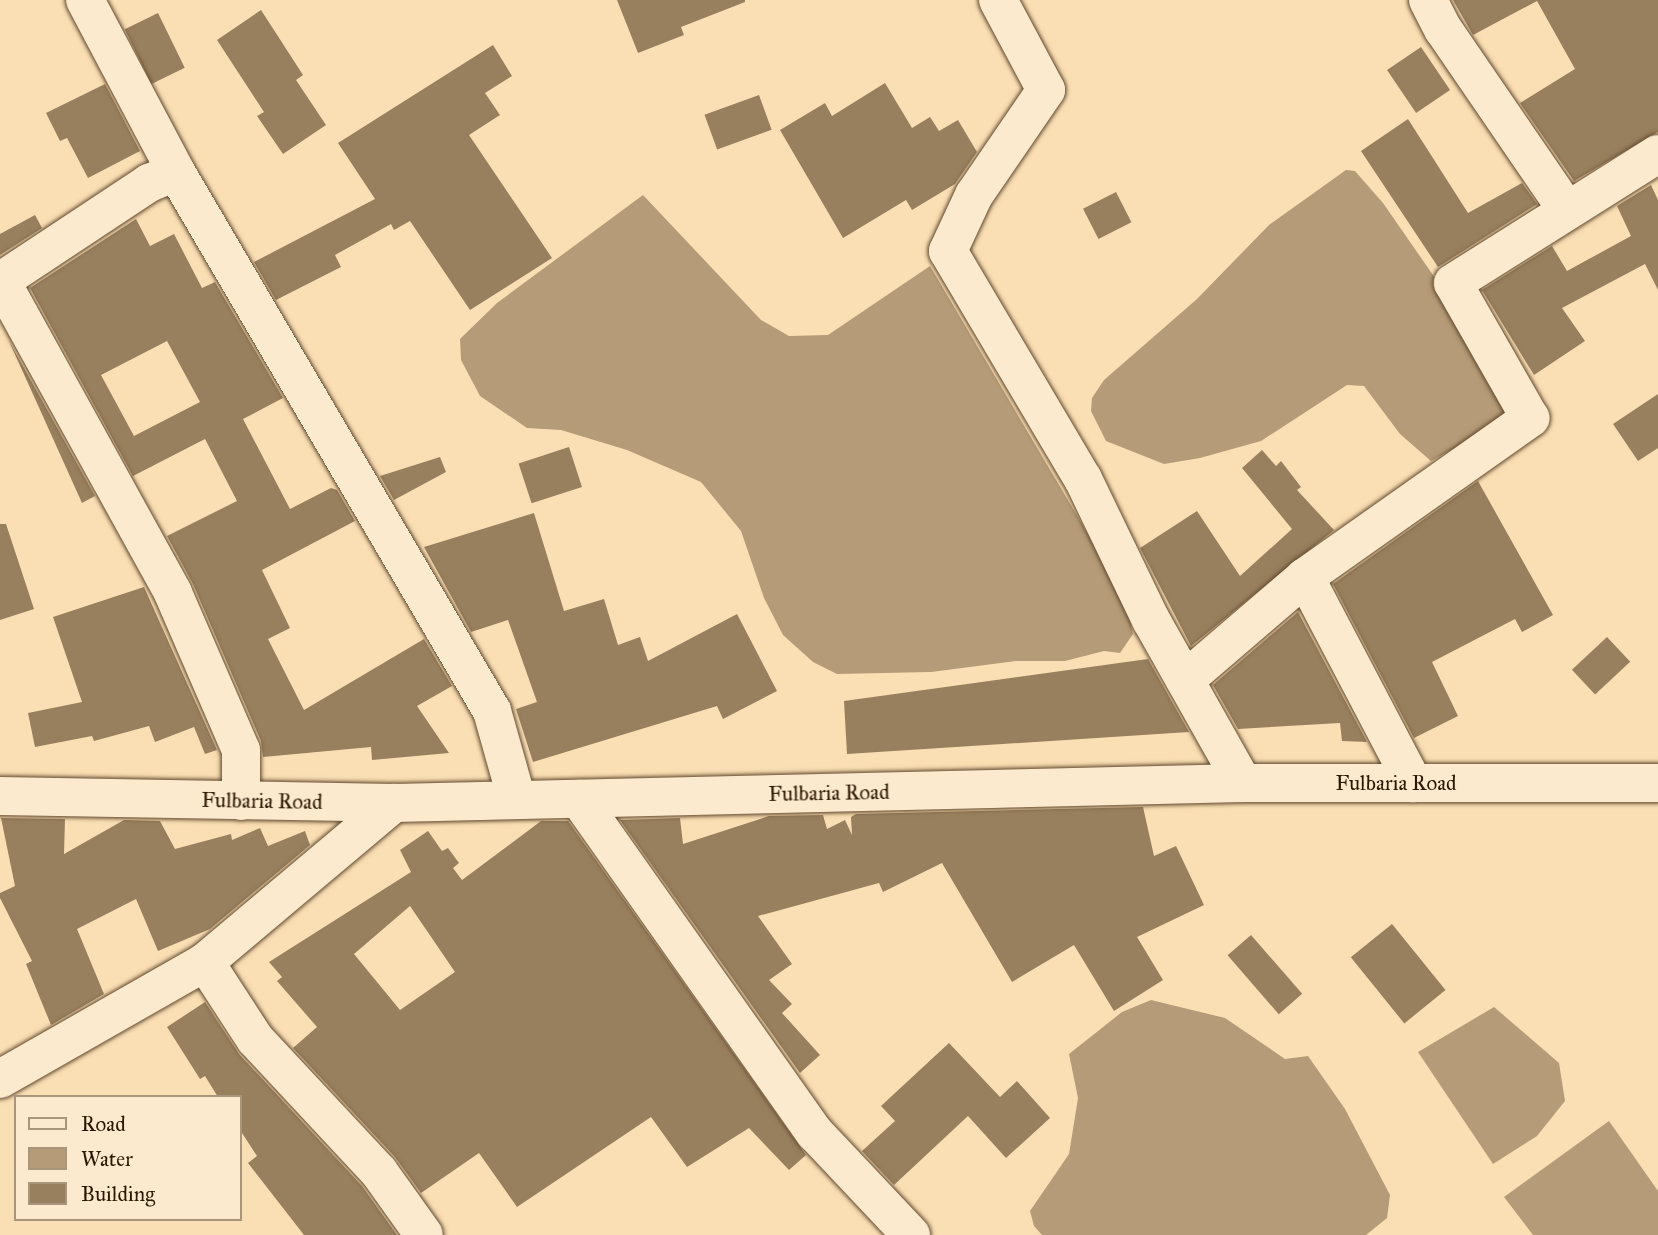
<!DOCTYPE html>
<style>
body{margin:0}
#map{position:relative;width:1658px;height:1235px;overflow:hidden;background:#fbdfb4;font-family:"IM FELL Great Primer",serif}
div>[style]{position:absolute}
[style*='--x']{left:calc(var(--x)*1px);top:calc(var(--y)*1px);width:calc(var(--w)*1px);rotate:calc(var(--a)*1deg)}
.water>*{inset:0;background:#b59b77}
.building>*{inset:0;background:#987f5e;transform-origin:0 0}
.roads{filter:drop-shadow(0 0 2px #60482d) drop-shadow(0 0 2px #60482d)}
.minor>*{height:38px;margin:-19px;padding:0 19px;transform-origin:19px;border-radius:19px;background:#fceace}
.tertiary>*{height:38px;margin:-19px;padding:0 19px;transform-origin:19px;border-radius:19px;background:#fceace}
.secondary>*{height:38px;margin:-19px;padding:0 19px;transform-origin:19px;border-radius:19px;background:#fceace}
span{translate:-50% -50%;white-space:nowrap;text-align:center;line-height:1.15;-webkit-text-stroke:7px #fceace;paint-order:stroke}
.street-label{font-size:21px;color:#2c1600}
.legend{position:absolute;left:14px;top:1095px;width:228px;height:126px;box-sizing:border-box;background:#fceace;border:2px solid #a9957c;margin:0;padding:9px 12px;list-style:none;font-size:21px;color:#2c1600}
.legend li{display:flex;align-items:center;gap:14px;height:35px}
.legend b{width:35px;border:2px solid #a9957c}
</style>
<div id="map">
<div class="water">
<div style="clip-path:polygon(1346px 170px,1355px 171px,1383px 203px,1442px 288px,1516px 415px,1431px 461px,1400px 434px,1364px 386px,1347px 385px,1261px 441px,1200px 458px,1164px 464px,1106px 441px,1091px 411px,1092px 398px,1104px 380px,1197px 299px,1269px 225px)"></div>
<div style="clip-path:polygon(643px 195px,761px 320px,789px 336px,828px 335px,930px 266px,1125px 597px,1133px 634px,1120px 653px,1104px 651px,1065px 661px,1016px 661px,931px 672px,837px 674px,813px 662px,783px 635px,764px 598px,741px 531px,701px 482px,627px 450px,561px 430px,527px 428px,480px 396px,461px 360px,460px 339px,497px 303px)"></div>
<div style="clip-path:polygon(1151px 1000px,1225px 1018px,1285px 1059px,1308px 1056px,1345px 1109px,1390px 1195px,1387px 1218px,1366px 1235px,1042px 1235px,1034px 1226px,1030px 1211px,1069px 1154px,1078px 1098px,1069px 1054px,1122px 1012px)"></div>
<div style="clip-path:polygon(1494px 1007px,1559px 1063px,1565px 1101px,1537px 1136px,1493px 1164px,1418px 1052px)"></div>
<div style="clip-path:polygon(1609px 1121px,1658px 1191px,1658px 1235px,1533px 1235px,1504px 1197px)"></div>
</div>
<div class="building">
<div style="clip-path:polygon(617px 0,745px 0,745px 2px,681px 27px,684px 35px,638px 53px)"></div>
<div style="clip-path:polygon(1453px 0,1658px 0,1658px 132px,1574px 181px,1520px 103px,1575px 69px,1537px 1px,1473px 35px)"></div>
<div style="clip-path:polygon(261px 10px,303px 75px,296px 80px,326px 125px,283px 154px,257px 116px,264px 112px,217px 40px)"></div>
<div style="left:158px;top:13px;width:61px;height:37px;rotate:64deg"></div>
<div style="clip-path:polygon(493px 45px,512px 76px,485px 93px,500px 115px,469px 135px,552px 258px,470px 310px,410px 221px,394px 230px,391px 224px,335px 255px,341px 267px,276px 300px,254px 262px,375px 199px,338px 143px)"></div>
<div style="left:1421px;top:47px;width:52px;height:41px;rotate:56deg"></div>
<div style="clip-path:polygon(885px 83px,912px 128px,930px 117px,939px 131px,958px 120px,977px 152px,955px 184px,912px 210px,906px 200px,843px 238px,780px 130px,825px 103px,832px 116px)"></div>
<div style="clip-path:polygon(105px 84px,140px 151px,88px 178px,67px 138px,60px 141px,46px 113px)"></div>
<div style="left:759px;top:95px;width:37px;height:58px;rotate:70deg"></div>
<div style="clip-path:polygon(1408px 119px,1468px 213px,1522px 183px,1537px 204px,1438px 267px,1361px 151px)"></div>
<div style="clip-path:polygon(1651px 185px,1658px 200px,1658px 290px,1645px 264px,1562px 308px,1585px 341px,1534px 375px,1482px 290px,1552px 246px,1567px 271px,1631px 236px,1617px 206px)"></div>
<div style="left:1116px;top:192px;width:34px;height:37px;rotate:63deg"></div>
<div style="clip-path:polygon(35px 215px,42px 228px,0 255px,0 234px)"></div>
<div style="clip-path:polygon(evenodd,136px 219px,150px 246px,174px 234px,202px 288px,215px 282px,283px 398px,243px 419px,290px 509px,331px 488px,337px 490px,355px 521px,262px 570px,290px 628px,268px 639px,304px 710px,424px 639px,452px 686px,417px 706px,449px 753px,372px 760px,371px 747px,263px 757px,261px 741px,193px 584px,167px 536px,237px 501px,205px 439px,133px 476px,30px 288px,136px 219px,167px 341px,200px 402px,134px 436px,101px 375px,167px 341px)"></div>
<div style="clip-path:polygon(9px 341px,95px 496px,82px 503px)"></div>
<div style="clip-path:polygon(1658px 394px,1658px 448px,1638px 461px,1613px 424px)"></div>
<div style="left:569px;top:447px;width:42px;height:53px;rotate:72deg"></div>
<div style="clip-path:polygon(1262px 450px,1276px 466px,1281px 461px,1301px 487px,1297px 490px,1334px 530px,1191px 646px,1140px 548px,1197px 511px,1240px 576px,1292px 529px,1242px 468px)"></div>
<div style="clip-path:polygon(440px 457px,446px 472px,394px 500px,380px 476px)"></div>
<div style="clip-path:polygon(1478px 481px,1553px 615px,1522px 632px,1515px 619px,1432px 662px,1458px 716px,1414px 738px,1333px 584px)"></div>
<div style="clip-path:polygon(534px 513px,564px 611px,604px 599px,618px 645px,640px 637px,648px 661px,737px 614px,777px 691px,723px 719px,717px 706px,533px 762px,516px 709px,537px 702px,508px 620px,471px 632px,424px 547px)"></div>
<div style="clip-path:polygon(0 524px,6px 524px,34px 609px,0 620px)"></div>
<div style="clip-path:polygon(144px 587px,217px 750px,205px 754px,194px 727px,155px 742px,149px 726px,94px 741px,92px 736px,35px 747px,28px 713px,82px 702px,53px 617px)"></div>
<div style="clip-path:polygon(1298px 612px,1367px 742px,1342px 741px,1340px 723px,1238px 729px,1213px 685px)"></div>
<div style="left:1607px;top:637px;width:34px;height:48px;rotate:47deg"></div>
<div style="clip-path:polygon(1148px 659px,1189px 732px,847px 754px,844px 701px)"></div>
<div style="clip-path:polygon(1143px 807px,1154px 856px,1176px 846px,1204px 905px,1137px 937px,1163px 980px,1114px 1011px,1074px 945px,1012px 982px,942px 863px,883px 892px,879px 883px,758px 916px,792px 964px,769px 980px,792px 1004px,782px 1013px,820px 1055px,800px 1073px,620px 820px,680px 818px,683px 844px,769px 816px,823px 815px,827px 829px,845px 820px,852px 835px,851px 817px,856px 814px)"></div>
<div style="clip-path:polygon(1px 818px,65px 819px,64px 854px,124px 820px,160px 821px,175px 849px,231px 834px,232px 840px,260px 828px,268px 846px,305px 831px,310px 845px,210px 929px,158px 951px,136px 899px,77px 929px,104px 994px,51px 1025px,26px 964px,32px 961px,0 898px,0 893px,15px 886px)"></div>
<div style="clip-path:polygon(evenodd,541px 821px,568px 821px,806px 1155px,789px 1170px,749px 1128px,687px 1167px,651px 1117px,517px 1207px,479px 1153px,421px 1193px,395px 1157px,293px 1048px,317px 1027px,277px 981px,282px 977px,269px 962px,411px 872px,400px 850px,428px 831px,442px 851px,448px 848px,459px 863px,453px 868px,462px 880px,541px 821px,410px 906px,455px 972px,400px 1010px,354px 954px,410px 906px)"></div>
<div style="left:1392px;top:924px;width:85px;height:53px;rotate:51deg"></div>
<div style="left:1251px;top:935px;width:78px;height:31px;rotate:49deg"></div>
<div style="clip-path:polygon(205px 1002px,239px 1054px,362px 1186px,397px 1235px,304px 1235px,248px 1163px,257px 1156px,240px 1130px,240px 1097px,218px 1097px,205px 1076px,200px 1079px,167px 1027px)"></div>
<div style="clip-path:polygon(949px 1043px,1000px 1097px,1017px 1081px,1050px 1118px,1006px 1158px,968px 1116px,894px 1185px,862px 1151px,895px 1121px,881px 1106px)"></div>
</div>
<div class="roads">
<div class="minor">
<div style="--x:85;--y:0;--w:195;--a:62.1"></div>
<div style="--x:176;--y:172;--w:625;--a:59.62"></div>
<div style="--x:492;--y:711;--w:92;--a:74.3"></div>
<div style="--x:998;--y:0;--w:102;--a:61.9"></div>
<div style="--x:1046;--y:90;--w:127;--a:124.4"></div>
<div style="--x:974;--y:195;--w:62;--a:114.9"></div>
<div style="--x:948;--y:251;--w:265;--a:59.4"></div>
<div style="--x:1083;--y:479;--w:157;--a:64.3"></div>
<div style="--x:1151;--y:620;--w:187;--a:60.6"></div>
<div style="--x:1428;--y:0;--w:33;--a:63"></div>
<div style="--x:1443;--y:29;--w:219;--a:55.6"></div>
<div style="--x:176;--y:172;--w:29;--a:158"></div>
<div style="--x:149;--y:183;--w:178;--a:146.5"></div>
<div style="--x:1;--y:281;--w:356;--a:61.1"></div>
<div style="--x:173;--y:593;--w:171;--a:66.6"></div>
<div style="--x:241;--y:750;--w:51;--a:90"></div>
<div style="--x:1305;--y:577;--w:276;--a:-35.2"></div>
<div style="--x:1530;--y:418;--w:155;--a:-119.7"></div>
<div style="--x:1453;--y:283;--w:242;--a:-32.2"></div>
<div style="--x:1185;--y:680;--w:158;--a:-40.6"></div>
<div style="--x:1305;--y:577;--w:233;--a:62.3"></div>
<div style="--x:579;--y:799;--w:409;--a:54.8"></div>
<div style="--x:815;--y:1133;--w:140;--a:46.7"></div>
<div style="--x:205;--y:962;--w:92;--a:57"></div>
<div style="--x:255;--y:1039;--w:182;--a:47"></div>
<div style="--x:379;--y:1172;--w:77;--a:54.5"></div>
</div>
<div class="tertiary">
<div style="--x:0;--y:1079;--w:236;--a:-29.7"></div>
<div style="--x:205;--y:962;--w:247;--a:-40.1"></div>
</div>
<div class="secondary">
<div style="--x:0;--y:796;--w:394;--a:1"></div>
<div style="--x:394;--y:803;--w:849;--a:-1.35"></div>
<div style="--x:1243;--y:783;--w:415;--a:0"></div>
</div>
</div>
<div class="street-label">
<span style="left:1396px;top:783px">Fulbaria Road</span>
<span style="left:829px;top:793px;rotate:-1deg">Fulbaria Road</span>
<span style="left:262px;top:801px;rotate:1deg">Fulbaria Road</span>
</div>
<ul class="legend">
<li><b style="height:9px;background:#fceace"></b>Road</li>
<li><b style="height:19px;background:#b59b77"></b>Water</li>
<li><b style="height:19px;background:#987f5e"></b>Building</li>
</ul>
</div>
